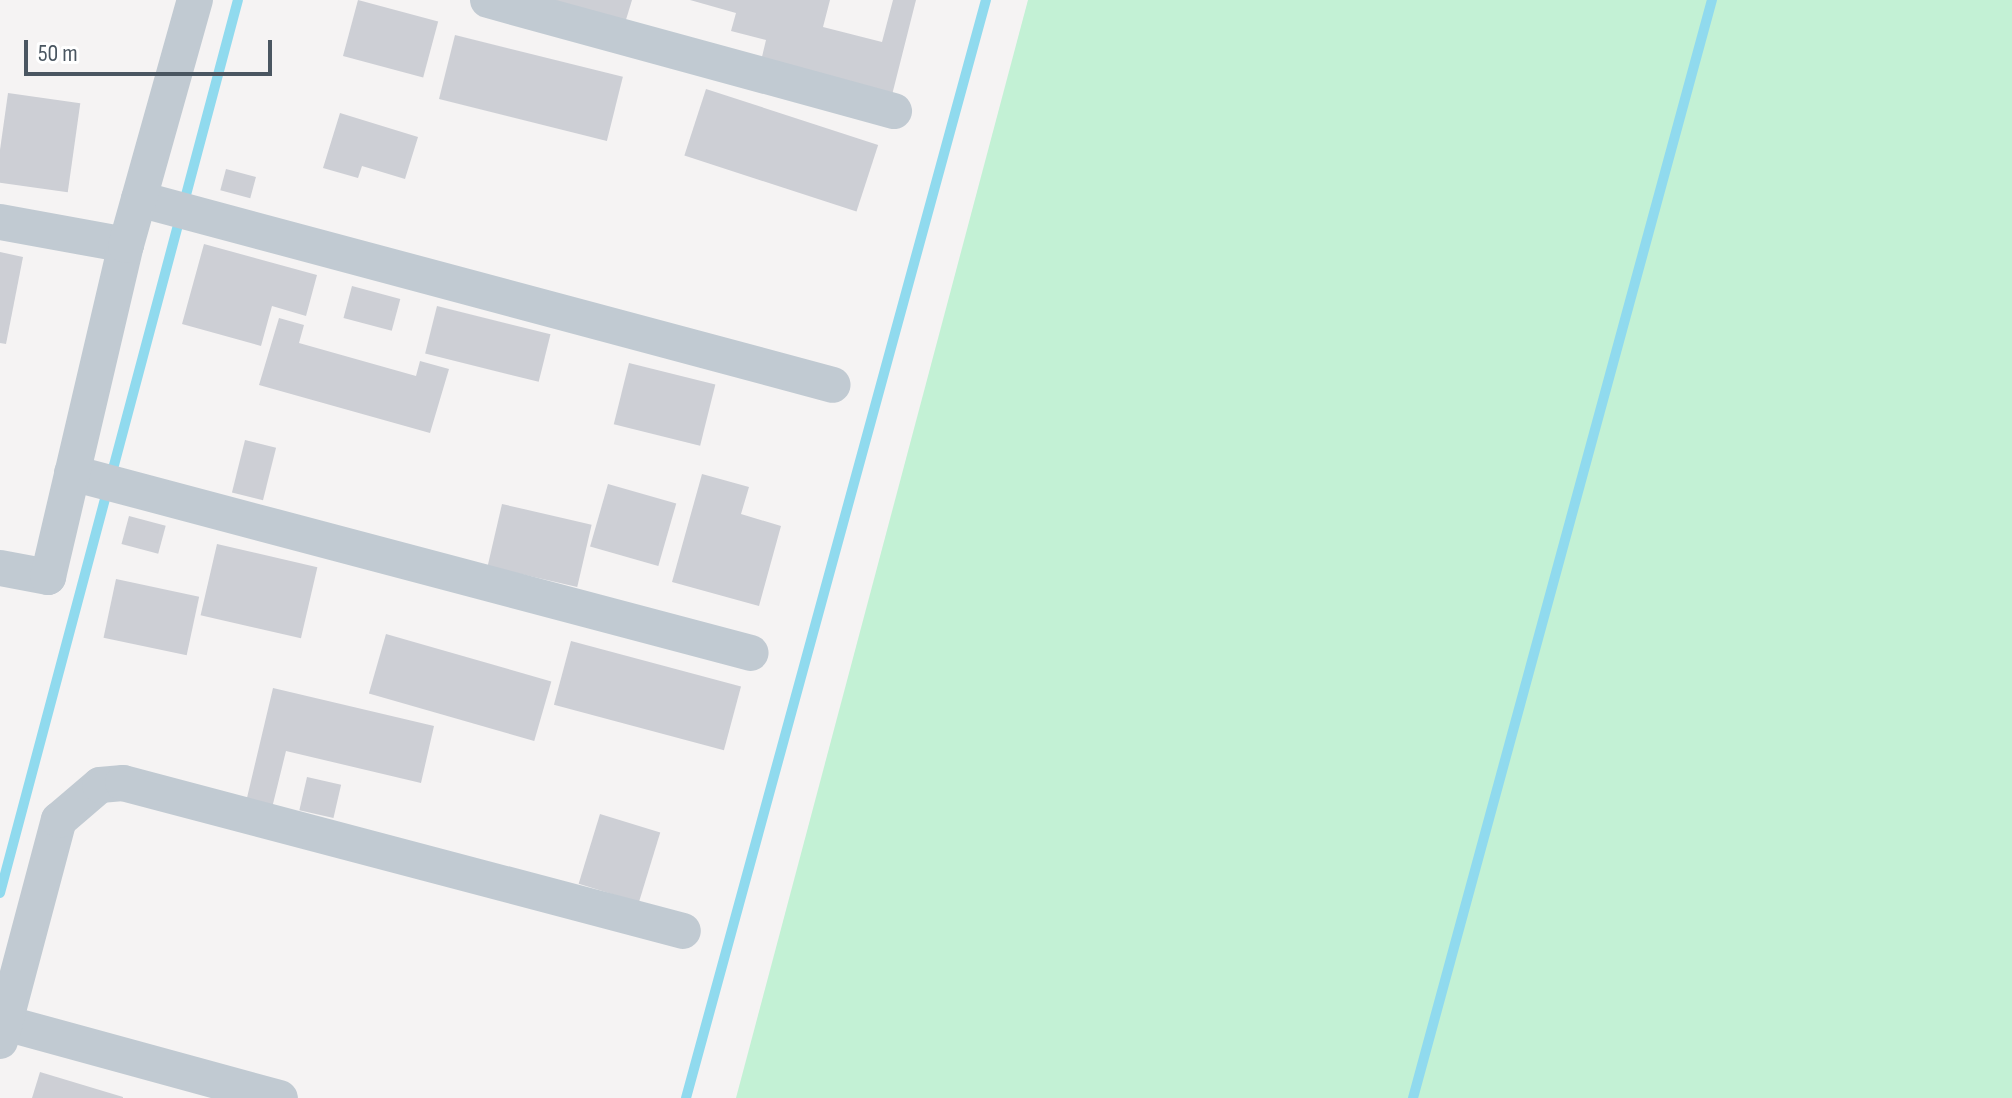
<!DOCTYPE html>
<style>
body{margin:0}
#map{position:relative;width:2012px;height:1098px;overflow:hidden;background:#f5f3f3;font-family:"Sofia Sans Condensed",sans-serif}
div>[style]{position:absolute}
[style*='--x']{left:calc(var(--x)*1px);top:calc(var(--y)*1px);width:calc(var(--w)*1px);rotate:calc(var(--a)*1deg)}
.green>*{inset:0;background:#c3f1d5}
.stream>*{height:10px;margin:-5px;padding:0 5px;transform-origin:5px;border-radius:5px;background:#90daee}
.building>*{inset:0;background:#cdcfd5;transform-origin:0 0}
.street>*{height:36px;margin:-18px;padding:0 18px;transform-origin:18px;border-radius:18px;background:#c1cad2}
span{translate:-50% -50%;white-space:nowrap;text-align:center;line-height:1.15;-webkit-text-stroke:8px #fff;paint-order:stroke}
.scale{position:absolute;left:24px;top:40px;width:248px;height:36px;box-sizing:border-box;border:4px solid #4a5661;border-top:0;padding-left:10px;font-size:24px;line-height:28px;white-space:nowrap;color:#4a5661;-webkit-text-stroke:6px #fff;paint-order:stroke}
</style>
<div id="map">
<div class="green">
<div style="clip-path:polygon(1028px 0,2012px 0,2012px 1098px,736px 1098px)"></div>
</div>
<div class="stream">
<div style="--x:0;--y:893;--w:924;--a:-75.08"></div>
<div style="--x:686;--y:1098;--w:1138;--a:-74.72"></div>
<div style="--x:1413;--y:1098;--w:1138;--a:-74.77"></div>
</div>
<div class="building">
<div style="left:358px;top:0;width:83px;height:58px;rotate:15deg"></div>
<div style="clip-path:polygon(554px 0,632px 0,625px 23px)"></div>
<div style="clip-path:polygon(690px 0,830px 0,823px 27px,882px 42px,893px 0,916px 0,892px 95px,761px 61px,766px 40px,731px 31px,736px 13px)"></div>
<div style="left:455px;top:35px;width:173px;height:66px;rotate:14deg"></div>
<div style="left:706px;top:89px;width:181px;height:70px;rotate:18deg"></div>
<div style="left:8px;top:93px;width:73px;height:90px;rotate:8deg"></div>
<div style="clip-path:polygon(340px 113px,418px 137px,405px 179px,362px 166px,358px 178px,323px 168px)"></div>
<div style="left:226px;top:169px;width:31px;height:22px;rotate:15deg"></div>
<div style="clip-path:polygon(204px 244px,317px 275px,306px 316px,272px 306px,261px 346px,182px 324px)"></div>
<div style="clip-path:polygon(0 252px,23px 257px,6px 344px,0 343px)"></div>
<div style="left:352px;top:286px;width:50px;height:33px;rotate:15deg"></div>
<div style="left:437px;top:306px;width:117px;height:49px;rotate:14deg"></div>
<div style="clip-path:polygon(279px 318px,304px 325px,299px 343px,416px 376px,420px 361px,449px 369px,430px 433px,259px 385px)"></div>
<div style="left:629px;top:363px;width:89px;height:63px;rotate:14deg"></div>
<div style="left:245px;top:440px;width:32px;height:54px;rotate:14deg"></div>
<div style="clip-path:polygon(702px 474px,749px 487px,741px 514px,781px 526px,759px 606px,672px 582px)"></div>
<div style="left:608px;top:484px;width:71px;height:65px;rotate:16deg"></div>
<div style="left:502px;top:504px;width:92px;height:64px;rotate:13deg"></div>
<div style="left:129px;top:516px;width:38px;height:29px;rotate:15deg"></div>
<div style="left:217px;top:544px;width:103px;height:73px;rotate:13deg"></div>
<div style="left:116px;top:579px;width:85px;height:60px;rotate:12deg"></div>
<div style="left:386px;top:634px;width:172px;height:62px;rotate:16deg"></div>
<div style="left:571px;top:641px;width:176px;height:66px;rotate:15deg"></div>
<div style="clip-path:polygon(273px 688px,434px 726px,421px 783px,286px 751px,272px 808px,246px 802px)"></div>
<div style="left:307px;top:777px;width:35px;height:34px;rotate:13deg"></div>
<div style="left:600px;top:814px;width:63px;height:73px;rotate:17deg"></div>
<div style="clip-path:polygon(40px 1072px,123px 1097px,123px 1098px,32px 1098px)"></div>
</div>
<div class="street">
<div style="--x:488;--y:0;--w:421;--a:15.3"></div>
<div style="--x:139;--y:199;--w:718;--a:15"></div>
<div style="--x:0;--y:222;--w:128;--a:10.3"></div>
<div style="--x:72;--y:473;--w:702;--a:14.85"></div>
<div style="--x:0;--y:568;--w:49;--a:10.6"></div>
<div style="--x:48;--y:577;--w:341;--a:-76.8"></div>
<div style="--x:126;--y:245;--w:255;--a:-74.3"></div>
<div style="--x:5;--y:1023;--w:285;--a:15.3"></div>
<div style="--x:0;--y:1041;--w:229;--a:-75.1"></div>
<div style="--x:59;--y:820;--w:54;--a:-40.5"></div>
<div style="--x:100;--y:785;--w:23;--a:-5"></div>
<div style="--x:123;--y:783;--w:579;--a:14.8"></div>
</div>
<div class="scale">50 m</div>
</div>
